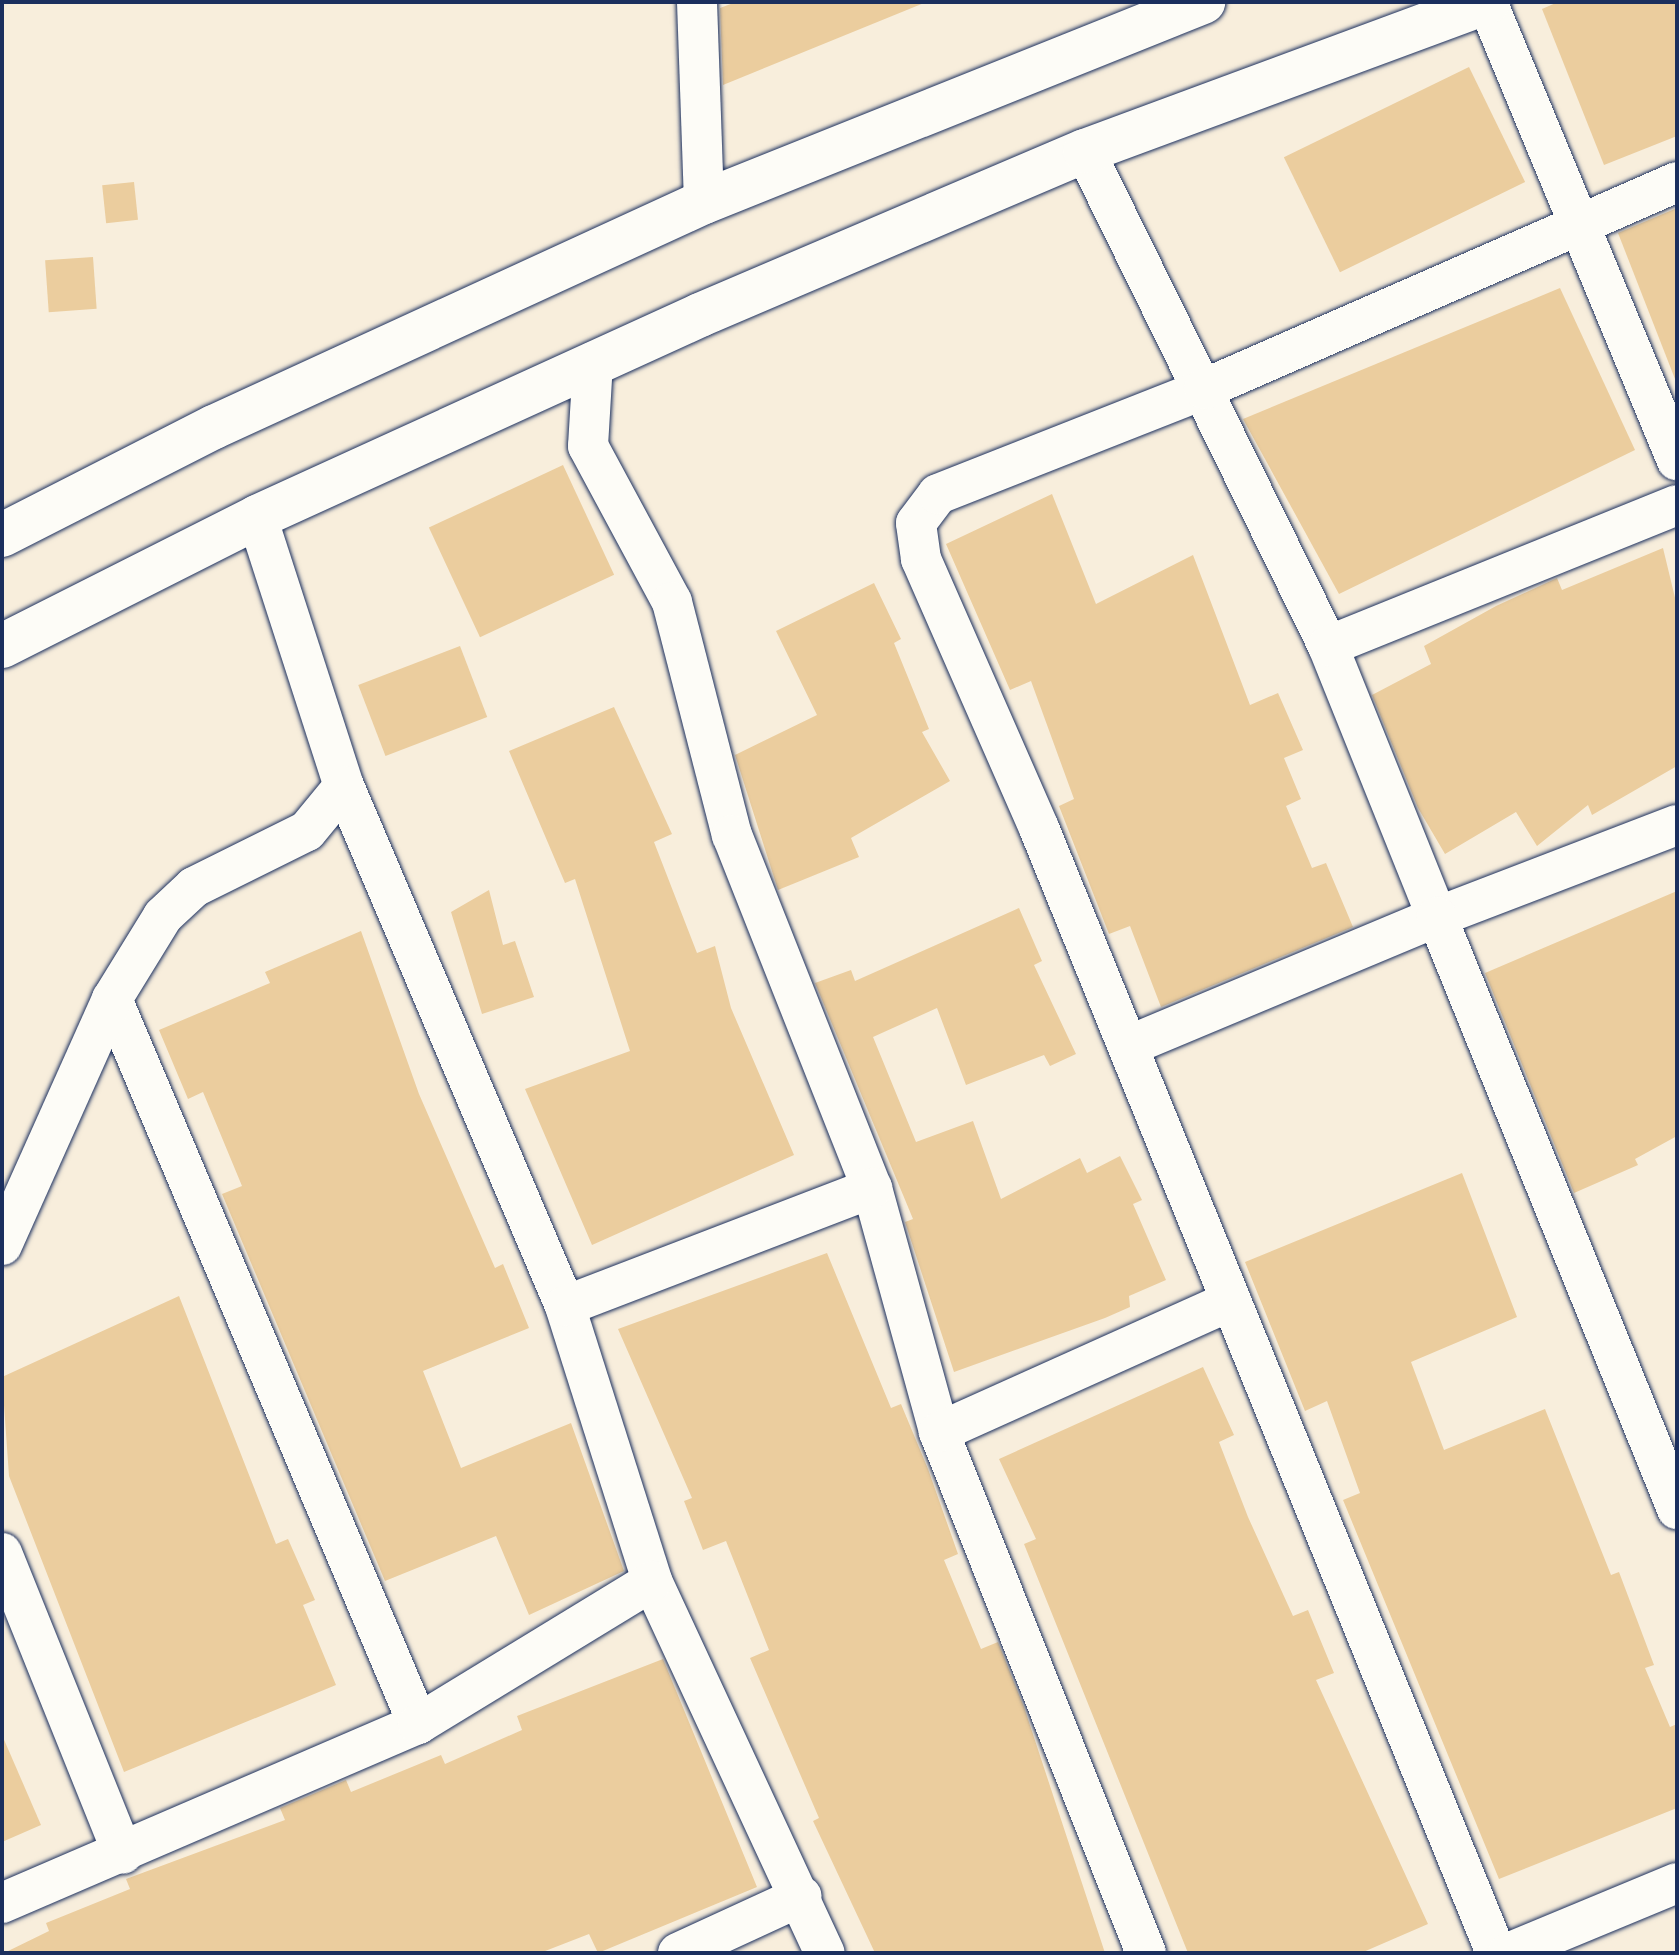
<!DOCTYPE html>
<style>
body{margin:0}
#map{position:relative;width:1679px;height:1955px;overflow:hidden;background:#f8eedc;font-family:"Patrick Hand",sans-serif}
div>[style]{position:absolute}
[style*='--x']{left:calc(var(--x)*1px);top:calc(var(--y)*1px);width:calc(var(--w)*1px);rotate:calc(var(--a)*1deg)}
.building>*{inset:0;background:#ebcd9e;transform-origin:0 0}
.roads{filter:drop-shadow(0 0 2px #1b2f5e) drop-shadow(0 0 2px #1b2f5e)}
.minor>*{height:40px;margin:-20px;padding:0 20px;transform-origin:20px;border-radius:20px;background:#fdfcf7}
.primary>*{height:44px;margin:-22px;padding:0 22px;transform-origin:22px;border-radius:22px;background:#fdfcf7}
span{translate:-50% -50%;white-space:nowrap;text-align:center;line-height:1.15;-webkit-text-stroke:6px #fdfcf7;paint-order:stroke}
.frame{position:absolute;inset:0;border:4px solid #1b2f5e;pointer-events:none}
</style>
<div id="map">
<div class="building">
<div style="clip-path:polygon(736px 2px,924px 2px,924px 3px,723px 85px,720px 8px)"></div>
<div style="clip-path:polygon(1558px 2px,1677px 2px,1677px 136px,1604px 165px,1542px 9px)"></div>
<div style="left:1469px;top:67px;width:128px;height:206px;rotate:64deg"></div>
<div style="left:134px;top:182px;width:38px;height:32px;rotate:84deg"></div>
<div style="clip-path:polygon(1677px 208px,1677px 378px,1675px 379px,1618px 233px)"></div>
<div style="left:93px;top:257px;width:52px;height:48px;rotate:86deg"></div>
<div style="clip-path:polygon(1560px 288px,1635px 450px,1339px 594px,1243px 419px)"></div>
<div style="left:563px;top:465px;width:121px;height:148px;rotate:65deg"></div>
<div style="clip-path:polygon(1052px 494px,1096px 604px,1193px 555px,1250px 705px,1278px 693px,1303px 750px,1284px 758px,1301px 799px,1286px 806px,1312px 868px,1326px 863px,1353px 927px,1161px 1007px,1130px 926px,1109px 934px,1059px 806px,1074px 799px,1031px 681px,1010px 690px,946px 544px)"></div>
<div style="clip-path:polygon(1663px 548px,1677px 606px,1677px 766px,1592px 815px,1588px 805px,1537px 846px,1516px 812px,1445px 854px,1418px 808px,1372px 695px,1431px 664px,1424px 646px,1496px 606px,1557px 578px,1562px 590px)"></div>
<div style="clip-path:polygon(874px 583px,901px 639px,894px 643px,929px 729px,922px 732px,950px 781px,851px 838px,859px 857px,778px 890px,735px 755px,817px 715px,776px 631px)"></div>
<div style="left:460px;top:646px;width:76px;height:109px;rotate:69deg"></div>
<div style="clip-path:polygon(614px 707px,672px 834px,654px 842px,697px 953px,715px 946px,731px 1008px,794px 1155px,592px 1245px,525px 1089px,630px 1051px,575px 879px,565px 883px,509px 751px)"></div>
<div style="clip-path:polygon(489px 890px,503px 945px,515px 941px,534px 997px,482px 1014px,451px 912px)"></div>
<div style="clip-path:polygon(1677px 891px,1677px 1136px,1635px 1159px,1638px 1165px,1574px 1193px,1485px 973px)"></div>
<div style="clip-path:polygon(1019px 908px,1042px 961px,1034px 965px,1076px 1054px,1050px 1066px,1044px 1055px,966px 1085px,937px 1008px,873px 1037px,916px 1142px,973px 1121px,1001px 1199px,1080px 1158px,1087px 1173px,1120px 1156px,1142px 1200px,1133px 1204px,1166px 1280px,1129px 1296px,1130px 1307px,1105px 1318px,954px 1372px,905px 1222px,913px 1219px,815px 983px,851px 970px,855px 981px)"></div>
<div style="clip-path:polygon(361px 931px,419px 1094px,495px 1268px,503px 1264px,529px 1328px,423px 1371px,461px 1468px,571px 1423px,624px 1571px,529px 1615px,496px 1536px,385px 1581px,222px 1194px,242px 1186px,203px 1092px,188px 1099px,159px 1030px,270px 983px,265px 972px)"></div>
<div style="clip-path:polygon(1462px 1173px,1517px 1317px,1411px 1362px,1444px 1450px,1545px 1409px,1611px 1575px,1619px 1572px,1654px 1665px,1645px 1668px,1670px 1727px,1677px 1724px,1677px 1808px,1499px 1879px,1343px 1500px,1360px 1493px,1327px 1401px,1305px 1411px,1245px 1262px)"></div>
<div style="clip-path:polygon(827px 1253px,891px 1408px,901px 1404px,928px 1469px,958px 1554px,944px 1560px,981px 1649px,998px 1642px,1024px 1707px,1105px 1953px,875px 1953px,813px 1821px,819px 1818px,750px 1658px,769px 1650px,726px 1541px,703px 1550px,684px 1501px,692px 1498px,618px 1329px)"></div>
<div style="clip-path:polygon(179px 1296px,276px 1544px,288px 1539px,315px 1600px,303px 1605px,336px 1685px,124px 1772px,9px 1476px,2px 1377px)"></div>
<div style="clip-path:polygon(1203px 1367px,1234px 1435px,1219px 1442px,1248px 1517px,1293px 1616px,1308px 1610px,1334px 1673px,1316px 1680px,1428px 1924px,1361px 1953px,1188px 1953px,1024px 1544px,1036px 1539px,999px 1459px)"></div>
<div style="clip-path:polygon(663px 1659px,757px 1887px,598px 1953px,589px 1934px,540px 1953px,4px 1953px,49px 1931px,46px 1923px,130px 1889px,126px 1879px,285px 1820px,280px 1808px,346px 1780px,351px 1792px,441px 1755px,445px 1764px,522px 1730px,517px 1716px)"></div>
<div style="clip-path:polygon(2px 1735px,41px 1825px,2px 1842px)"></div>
</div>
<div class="roads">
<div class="minor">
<div style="--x:697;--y:2;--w:200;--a:88"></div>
<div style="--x:1487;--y:2;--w:496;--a:67.5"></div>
<div style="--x:1085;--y:151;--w:551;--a:63.85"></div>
<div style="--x:1328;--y:646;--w:292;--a:68.1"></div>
<div style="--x:1437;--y:917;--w:257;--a:-21"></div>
<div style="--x:593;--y:362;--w:84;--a:93.4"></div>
<div style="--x:588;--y:446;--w:177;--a:61.7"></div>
<div style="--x:672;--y:602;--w:241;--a:75.6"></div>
<div style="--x:732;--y:835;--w:380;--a:68.4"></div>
<div style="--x:872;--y:1188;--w:253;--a:74.6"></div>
<div style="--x:939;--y:1432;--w:561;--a:68.33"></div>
<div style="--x:257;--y:517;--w:283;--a:72.1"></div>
<div style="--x:344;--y:786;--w:565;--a:66.97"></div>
<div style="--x:565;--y:1306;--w:288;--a:72.4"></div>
<div style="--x:652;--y:1581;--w:410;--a:65.1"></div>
<div style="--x:1328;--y:646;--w:376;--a:-22"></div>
<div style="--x:112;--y:999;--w:787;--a:67.12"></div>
<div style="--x:1128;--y:1046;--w:335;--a:-22.7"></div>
<div style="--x:1437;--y:917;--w:639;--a:67.93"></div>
<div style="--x:2;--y:1245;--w:269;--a:-65.9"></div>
<div style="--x:112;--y:999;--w:97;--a:-58.4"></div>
<div style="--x:163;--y:916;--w:42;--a:-43.1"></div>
<div style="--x:194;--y:887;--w:126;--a:-26.4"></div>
<div style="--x:307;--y:831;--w:58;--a:-50.6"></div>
<div style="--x:565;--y:1306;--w:329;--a:-21"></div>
<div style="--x:939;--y:1432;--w:320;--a:-24.2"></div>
<div style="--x:2;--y:1553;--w:324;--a:68.1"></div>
<div style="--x:2;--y:1903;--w:453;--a:-23.3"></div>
<div style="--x:418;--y:1724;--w:274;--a:-31.4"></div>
<div style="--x:678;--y:1953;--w:136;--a:-24.7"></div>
<div style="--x:1496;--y:1953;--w:1214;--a:-112.11"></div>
<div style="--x:1039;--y:828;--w:294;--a:-113.7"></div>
<div style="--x:921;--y:559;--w:36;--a:-98"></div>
<div style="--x:916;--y:523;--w:36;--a:-53"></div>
<div style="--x:938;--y:494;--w:286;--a:-21.5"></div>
<div style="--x:1204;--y:389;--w:516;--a:-23.64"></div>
<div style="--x:1508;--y:1953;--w:183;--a:-22.5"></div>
</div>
<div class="primary">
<div style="--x:2;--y:535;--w:238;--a:-27"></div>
<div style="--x:214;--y:427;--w:539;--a:-24.66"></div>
<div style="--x:704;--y:202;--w:538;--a:-21.84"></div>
<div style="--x:2;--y:646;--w:286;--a:-26.8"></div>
<div style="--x:257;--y:517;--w:487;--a:-24.5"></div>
<div style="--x:700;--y:315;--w:418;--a:-23.1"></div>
<div style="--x:1085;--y:151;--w:430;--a:-20.3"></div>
</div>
</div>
<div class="frame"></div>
</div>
